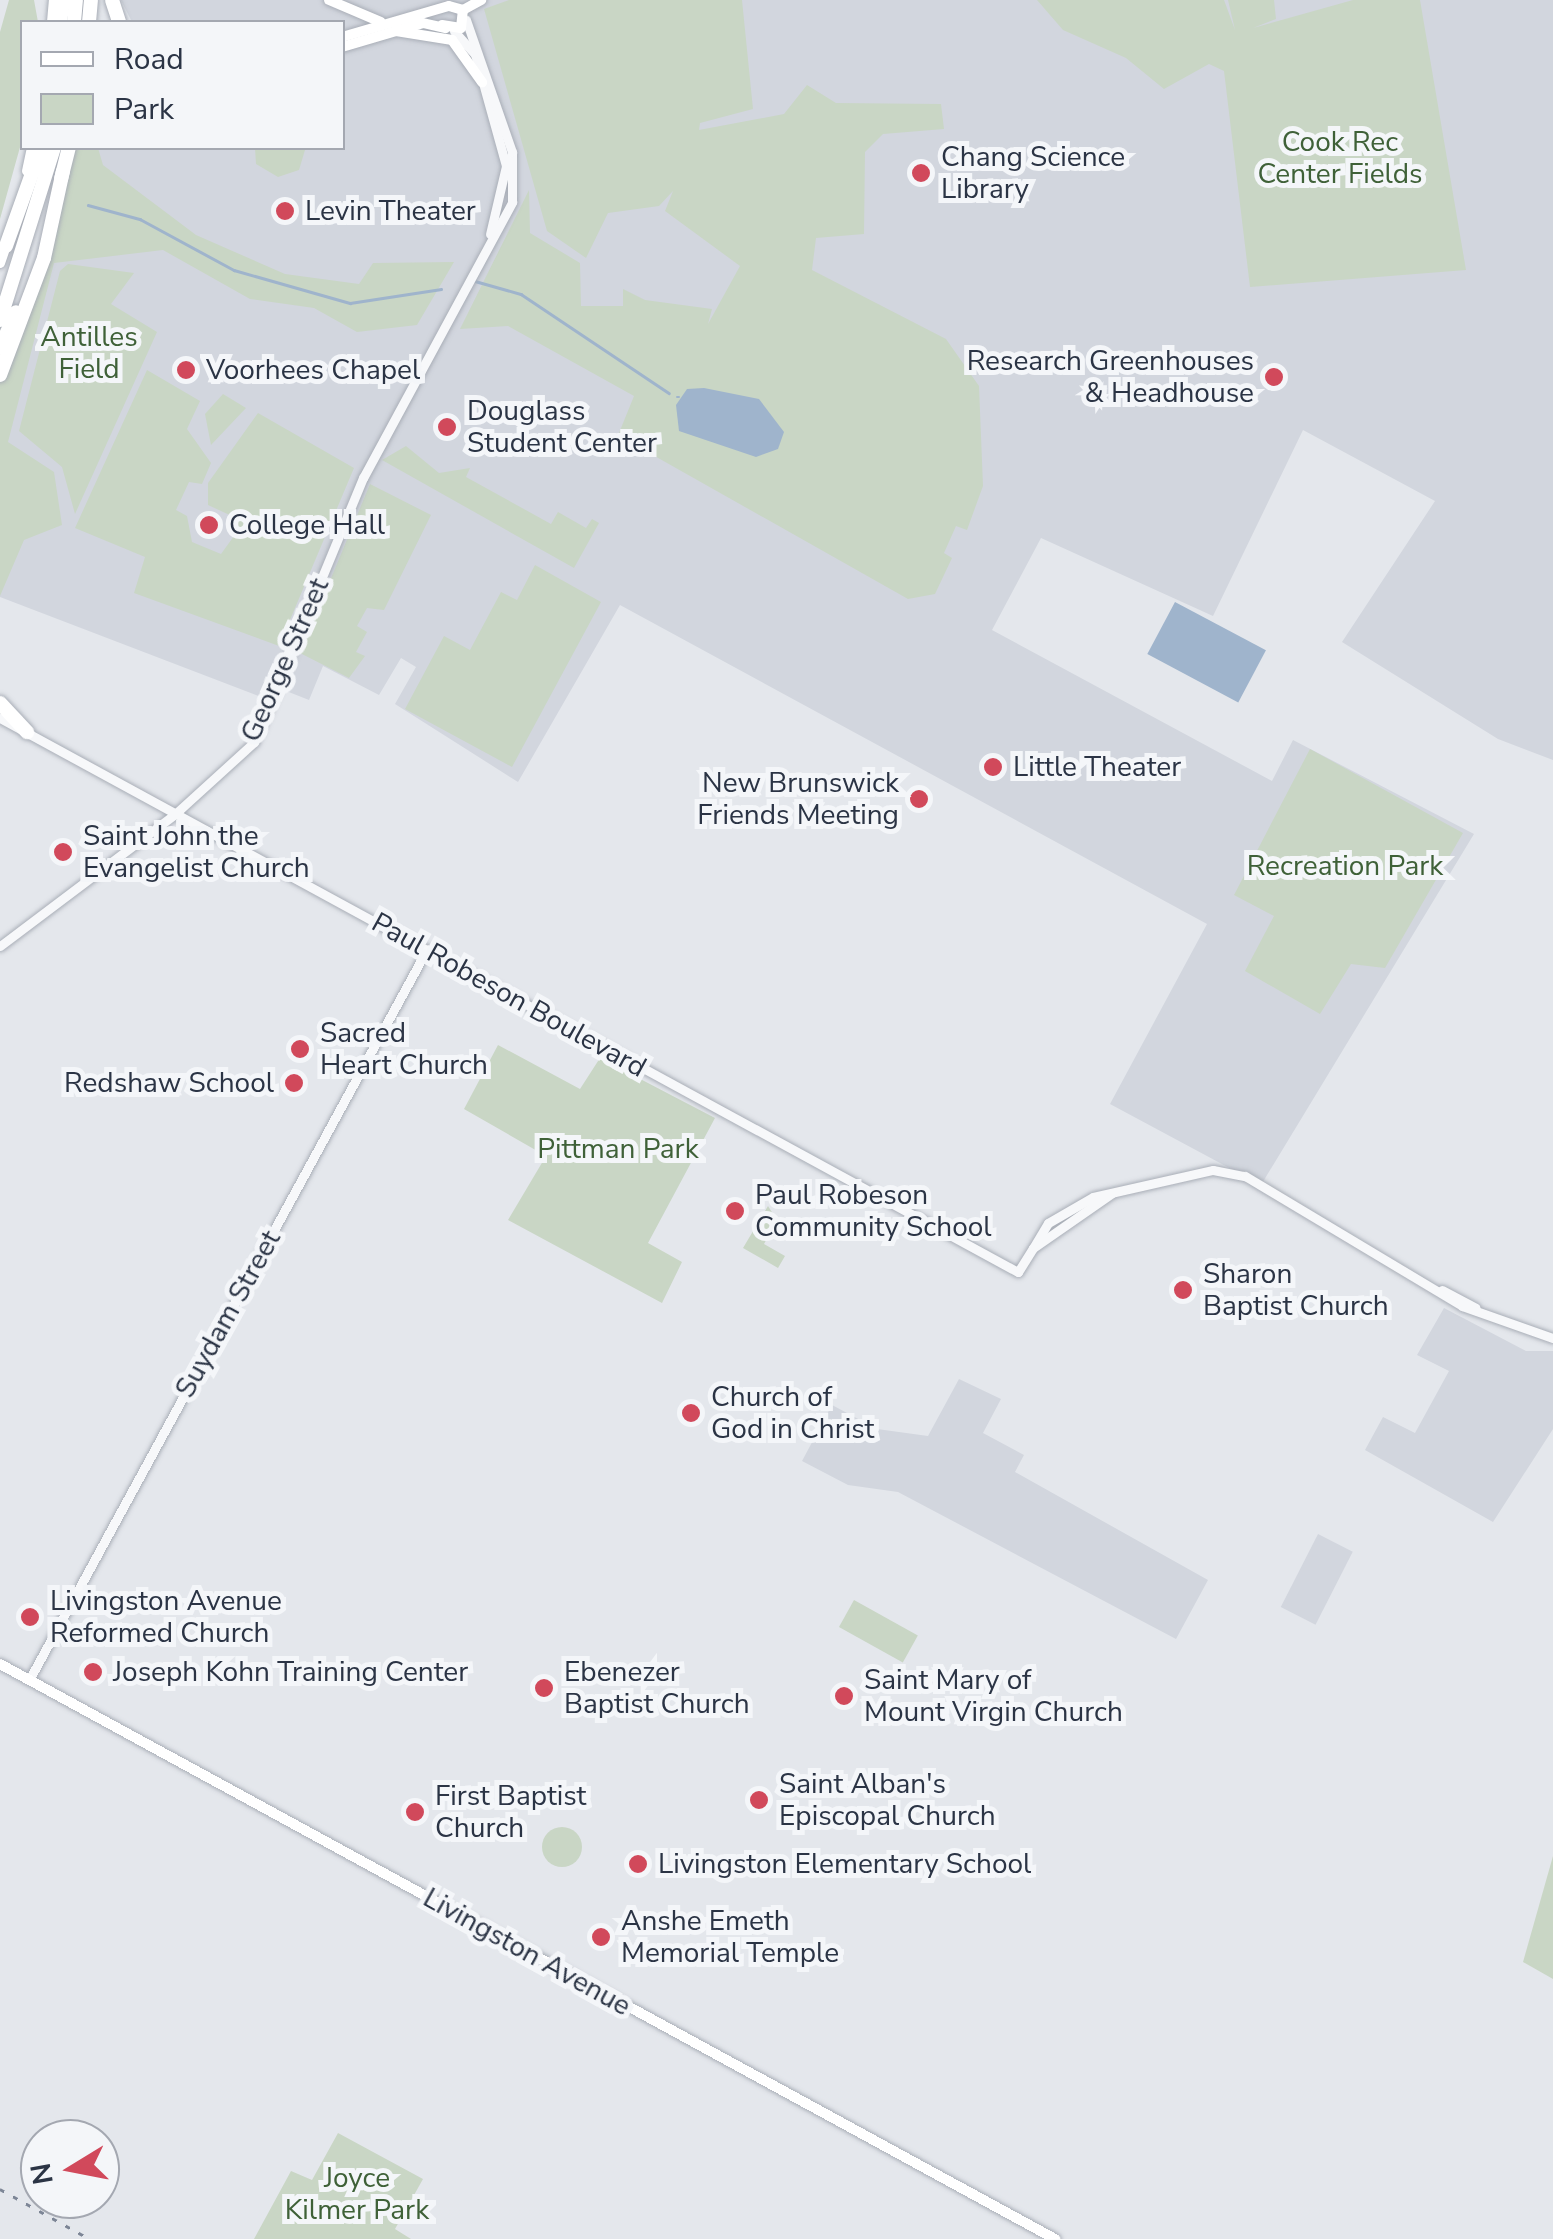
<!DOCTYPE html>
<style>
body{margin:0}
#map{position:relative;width:1553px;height:2239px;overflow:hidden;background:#e4e7ec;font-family:"Nunito Sans",sans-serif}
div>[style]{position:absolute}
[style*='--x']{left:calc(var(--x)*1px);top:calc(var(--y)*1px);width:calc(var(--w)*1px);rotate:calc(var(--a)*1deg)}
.built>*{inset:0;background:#d2d6de;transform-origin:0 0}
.green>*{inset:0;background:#c9d6c5;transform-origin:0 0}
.round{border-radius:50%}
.water>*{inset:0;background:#9fb4cc;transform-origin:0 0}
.stream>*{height:2.5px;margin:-1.25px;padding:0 1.25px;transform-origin:1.25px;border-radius:1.25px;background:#9fb4cc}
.roads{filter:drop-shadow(0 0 2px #a9aeb7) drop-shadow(0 0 2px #a9aeb7)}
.tertiary>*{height:9px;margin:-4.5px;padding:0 4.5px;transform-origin:4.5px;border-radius:4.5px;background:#f7f8fa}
.secondary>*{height:10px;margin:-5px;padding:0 5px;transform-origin:5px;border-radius:5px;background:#fff}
.motorway>*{height:14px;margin:-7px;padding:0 7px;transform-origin:7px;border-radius:7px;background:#fff}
.rail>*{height:2.5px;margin-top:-1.25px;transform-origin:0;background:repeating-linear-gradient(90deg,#7d8696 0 5px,transparent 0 15px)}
.dots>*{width:28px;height:28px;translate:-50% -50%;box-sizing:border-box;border:5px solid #f4f6f9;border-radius:50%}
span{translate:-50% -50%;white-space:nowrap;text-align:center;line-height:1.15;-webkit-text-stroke:10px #f4f6f9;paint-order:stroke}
.park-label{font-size:28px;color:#3f6138}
.poi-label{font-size:28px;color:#2b3445}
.left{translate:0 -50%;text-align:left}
.right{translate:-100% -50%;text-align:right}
.street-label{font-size:28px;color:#2b3445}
.legend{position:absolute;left:20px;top:20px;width:325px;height:130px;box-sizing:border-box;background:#f4f6f9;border:2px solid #a4a8b1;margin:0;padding:12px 18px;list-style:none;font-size:30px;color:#2b3445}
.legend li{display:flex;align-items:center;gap:20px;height:50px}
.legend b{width:50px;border:2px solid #a4a8b1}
.north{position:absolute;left:20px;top:2119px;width:100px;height:100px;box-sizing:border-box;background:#f4f6f9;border:2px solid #a4a8b1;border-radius:50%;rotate:260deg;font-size:28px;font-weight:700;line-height:40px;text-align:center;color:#2b3445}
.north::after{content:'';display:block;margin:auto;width:35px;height:45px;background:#d1495b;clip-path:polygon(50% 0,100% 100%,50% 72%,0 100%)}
</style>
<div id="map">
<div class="built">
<div style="clip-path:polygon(121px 0,1553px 0,1553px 760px,1498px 739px,1342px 642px,1435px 501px,1303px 430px,1213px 616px,1041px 538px,992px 630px,1272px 781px,1293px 740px,1474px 834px,1261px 1185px,1110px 1104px,1207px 924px,620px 605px,518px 782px,395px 704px,416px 667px,401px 658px,379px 695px,323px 666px,309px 700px,271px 685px,264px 698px,0 597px,0 373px,38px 277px,70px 148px,342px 148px,342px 22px,132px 22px)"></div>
<div style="clip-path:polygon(1444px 1308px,1526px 1351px,1553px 1351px,1553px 1429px,1493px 1522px,1365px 1450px,1383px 1417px,1415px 1433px,1449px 1371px,1417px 1355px)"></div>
<div style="clip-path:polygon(959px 1379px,1001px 1399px,983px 1433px,1024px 1455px,1015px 1472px,1208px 1580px,1176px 1639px,898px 1492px,848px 1485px,802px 1461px,832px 1405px,877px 1429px,928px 1436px)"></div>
<div style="left:1318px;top:1534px;width:39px;height:82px;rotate:27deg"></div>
</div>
<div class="green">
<div style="clip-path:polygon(9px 0,34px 0,38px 22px,22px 22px,22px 140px,0 219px,0 32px)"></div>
<div style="clip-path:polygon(509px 0,742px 0,753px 109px,700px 123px,699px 130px,784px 114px,807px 85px,836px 103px,941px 104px,944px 129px,883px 134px,865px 152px,864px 234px,816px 238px,812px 270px,946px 339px,979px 386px,983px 486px,967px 530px,956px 526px,944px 553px,952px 558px,935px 594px,908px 599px,644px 450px,619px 433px,634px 396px,508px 326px,460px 329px,529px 190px,530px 233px,580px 263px,581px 306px,623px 306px,623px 289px,645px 300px,712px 309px,708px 324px,740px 266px,665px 211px,673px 191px,659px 206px,608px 213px,586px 258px,547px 231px,484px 9px)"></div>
<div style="clip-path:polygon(1037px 0,1224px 0,1235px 30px,1228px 0,1274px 0,1276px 19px,1253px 28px,1353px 0,1420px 0,1466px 270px,1250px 287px,1224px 71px,1209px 64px,1164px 89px,1126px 58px,1063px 30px)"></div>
<div style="clip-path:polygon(73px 148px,98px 148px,103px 165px,196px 235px,285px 274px,359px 284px,373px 263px,454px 262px,417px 325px,357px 332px,314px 308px,250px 299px,163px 250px,54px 263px,8px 442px,54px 472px,62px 525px,24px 540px,0 596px,0 380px)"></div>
<div style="clip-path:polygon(255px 148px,305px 148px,305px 150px,299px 170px,278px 177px,256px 164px)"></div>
<div style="clip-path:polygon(68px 264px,134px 273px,111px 304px,157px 332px,75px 514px,62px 467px,19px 431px,60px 271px)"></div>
<div style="clip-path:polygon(147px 370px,200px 401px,187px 429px,211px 463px,202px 484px,189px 482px,176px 510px,187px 516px,192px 542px,221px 554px,234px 536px,234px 517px,208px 505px,208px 483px,258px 413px,354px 468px,279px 646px,134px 593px,145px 557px,75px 528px)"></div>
<div style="clip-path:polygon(223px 394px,246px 408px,211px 445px,205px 414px)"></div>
<div style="clip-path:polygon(406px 446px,439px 473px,470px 468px,466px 477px,551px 524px,558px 512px,586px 528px,592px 519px,599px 523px,574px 568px,382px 460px)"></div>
<div style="clip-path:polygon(370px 484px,431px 515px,384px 610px,367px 608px,357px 626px,367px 632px,356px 652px,365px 656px,349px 678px,300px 653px)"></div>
<div style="clip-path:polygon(535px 565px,601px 602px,512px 767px,405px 709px,444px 636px,470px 650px,501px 592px,517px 600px)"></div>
<div style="clip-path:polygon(1310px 749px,1463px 833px,1385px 968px,1351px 964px,1320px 1014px,1245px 971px,1274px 916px,1234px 895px)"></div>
<div style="clip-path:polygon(498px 1045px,580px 1089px,600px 1058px,715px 1118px,648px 1243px,682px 1262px,662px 1303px,508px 1220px,546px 1156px,464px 1109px)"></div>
<div style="clip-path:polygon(768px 1206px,777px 1220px,764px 1244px,785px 1256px,778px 1268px,743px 1248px)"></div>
<div style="left:854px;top:1600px;width:73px;height:31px;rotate:29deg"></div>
<div class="round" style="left:542px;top:1827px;width:40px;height:40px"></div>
<div style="clip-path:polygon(1553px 1856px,1553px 1979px,1523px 1962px)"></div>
<div style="clip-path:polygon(338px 2133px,423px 2179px,395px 2229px,411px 2239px,254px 2239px,291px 2171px,312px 2180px)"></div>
</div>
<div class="water">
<div style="clip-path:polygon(704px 388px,759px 399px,784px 432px,778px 449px,756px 457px,679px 431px,676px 405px,687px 389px)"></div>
<div style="left:1175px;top:602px;width:103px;height:59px;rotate:28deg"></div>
</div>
<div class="stream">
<div style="--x:88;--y:205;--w:54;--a:15.1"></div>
<div style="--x:140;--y:219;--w:107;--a:28.5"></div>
<div style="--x:234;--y:270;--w:121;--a:15.9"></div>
<div style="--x:350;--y:303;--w:92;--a:-8.7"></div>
<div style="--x:475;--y:281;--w:48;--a:15.8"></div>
<div style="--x:521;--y:294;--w:178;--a:33.8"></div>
<div style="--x:677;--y:397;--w:2;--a:0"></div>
</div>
<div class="roads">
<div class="tertiary">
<div style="--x:454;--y:31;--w:31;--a:48"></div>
<div style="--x:475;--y:54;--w:116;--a:74.5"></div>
<div style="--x:506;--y:166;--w:70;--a:103.2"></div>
<div style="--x:0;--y:718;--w:1159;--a:28.56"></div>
<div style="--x:1018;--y:1272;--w:28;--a:-58"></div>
<div style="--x:1033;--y:1248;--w:96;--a:-34.8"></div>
<div style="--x:0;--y:946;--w:219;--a:-37"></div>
<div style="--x:175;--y:814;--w:107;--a:-42.3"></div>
<div style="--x:254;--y:742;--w:286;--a:-67.6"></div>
<div style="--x:363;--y:478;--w:314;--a:-61.6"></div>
<div style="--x:512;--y:202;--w:50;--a:-90"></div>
<div style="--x:512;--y:152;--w:140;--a:-109.2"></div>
<div style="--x:1033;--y:1248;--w:29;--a:-59"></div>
<div style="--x:1048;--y:1223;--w:52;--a:-30"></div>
<div style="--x:1093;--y:1197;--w:123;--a:-12.7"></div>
<div style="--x:1213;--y:1170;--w:33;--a:11"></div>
<div style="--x:1245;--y:1176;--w:253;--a:30.9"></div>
<div style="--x:1462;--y:1306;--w:96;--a:19.4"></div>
<div style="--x:1442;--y:1290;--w:38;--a:28"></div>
<div style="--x:29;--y:1680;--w:832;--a:-61.43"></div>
</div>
<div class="secondary">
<div style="--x:329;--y:0;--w:56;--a:22.9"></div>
<div style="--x:463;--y:10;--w:21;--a:-29"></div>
<div style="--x:52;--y:22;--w:22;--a:-85"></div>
<div style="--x:442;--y:25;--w:19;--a:9"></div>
<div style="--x:461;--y:28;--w:18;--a:-84"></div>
<div style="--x:396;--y:31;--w:57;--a:9.1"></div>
<div style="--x:452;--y:40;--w:52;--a:54.5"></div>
<div style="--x:342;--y:37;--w:111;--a:-16.2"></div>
<div style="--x:449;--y:6;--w:15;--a:16"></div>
<div style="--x:342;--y:47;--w:84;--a:-16.5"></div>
<div style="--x:423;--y:23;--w:23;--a:13"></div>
<div style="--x:27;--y:171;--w:24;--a:-78"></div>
<div style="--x:0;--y:263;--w:24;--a:-71"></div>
<div style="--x:0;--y:1664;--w:1202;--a:28.59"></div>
</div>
<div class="motorway">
<div style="--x:112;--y:0;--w:23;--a:72"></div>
<div style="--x:60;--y:22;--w:22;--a:-82"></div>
<div style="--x:74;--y:22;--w:22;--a:-85"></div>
<div style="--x:89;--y:22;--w:22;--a:-85"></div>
<div style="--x:61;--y:179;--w:32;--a:-76"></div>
<div style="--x:6;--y:246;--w:104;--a:-70.3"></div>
<div style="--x:0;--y:320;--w:180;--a:-72.6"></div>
<div style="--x:0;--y:348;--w:39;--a:-66"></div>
<div style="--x:0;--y:375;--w:125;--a:-69.4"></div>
<div style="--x:44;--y:258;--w:89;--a:-77.7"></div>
<div style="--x:0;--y:703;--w:40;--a:47"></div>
</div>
</div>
<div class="rail">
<div style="--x:0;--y:2189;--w:103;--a:29.1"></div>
</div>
<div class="dots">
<div style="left:921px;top:173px;background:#d1495b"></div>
<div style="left:285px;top:211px;background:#d1495b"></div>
<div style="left:186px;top:370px;background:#d1495b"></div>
<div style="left:1274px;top:377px;background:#d1495b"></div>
<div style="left:447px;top:427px;background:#d1495b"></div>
<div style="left:209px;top:525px;background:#d1495b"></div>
<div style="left:993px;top:767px;background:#d1495b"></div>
<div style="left:919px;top:799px;background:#d1495b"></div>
<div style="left:63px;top:852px;background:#d1495b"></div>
<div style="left:300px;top:1049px;background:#d1495b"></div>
<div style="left:294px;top:1083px;background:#d1495b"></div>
<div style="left:735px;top:1211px;background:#d1495b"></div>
<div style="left:1183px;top:1290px;background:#d1495b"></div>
<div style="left:691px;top:1413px;background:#d1495b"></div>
<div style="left:30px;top:1617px;background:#d1495b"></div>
<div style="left:93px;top:1672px;background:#d1495b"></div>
<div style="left:544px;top:1688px;background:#d1495b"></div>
<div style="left:844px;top:1696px;background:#d1495b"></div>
<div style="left:759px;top:1800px;background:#d1495b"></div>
<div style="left:415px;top:1812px;background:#d1495b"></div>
<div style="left:638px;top:1864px;background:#d1495b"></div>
<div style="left:601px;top:1937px;background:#d1495b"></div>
</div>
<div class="park-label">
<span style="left:1340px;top:158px">Cook Rec<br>Center Fields</span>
<span style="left:89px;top:353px">Antilles<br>Field</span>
<span style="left:1345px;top:866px">Recreation Park</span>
<span style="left:618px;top:1149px">Pittman Park</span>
<span style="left:357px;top:2194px">Joyce<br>Kilmer Park</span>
</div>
<div class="poi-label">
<span class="left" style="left:941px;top:173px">Chang Science<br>Library</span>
<span class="left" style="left:305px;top:211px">Levin Theater</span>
<span class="right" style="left:1254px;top:377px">Research Greenhouses<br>&amp; Headhouse</span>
<span class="left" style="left:206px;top:370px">Voorhees Chapel</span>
<span class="left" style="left:467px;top:427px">Douglass<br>Student Center</span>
<span class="left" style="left:229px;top:525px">College Hall</span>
<span class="left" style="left:1013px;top:767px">Little Theater</span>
<span class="right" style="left:899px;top:799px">New Brunswick<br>Friends Meeting</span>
<span class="left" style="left:83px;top:852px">Saint John the<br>Evangelist Church</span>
<span class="left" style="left:320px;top:1049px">Sacred<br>Heart Church</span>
<span class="right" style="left:274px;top:1083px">Redshaw School</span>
<span class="left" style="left:755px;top:1211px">Paul Robeson<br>Community School</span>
<span class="left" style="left:1203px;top:1290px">Sharon<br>Baptist Church</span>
<span class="left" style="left:711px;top:1413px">Church of<br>God in Christ</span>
<span class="left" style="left:50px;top:1617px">Livingston Avenue<br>Reformed Church</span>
<span class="left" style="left:113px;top:1672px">Joseph Kohn Training Center</span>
<span class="left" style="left:564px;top:1688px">Ebenezer<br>Baptist Church</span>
<span class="left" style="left:864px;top:1696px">Saint Mary of<br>Mount Virgin Church</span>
<span class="left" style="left:779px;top:1800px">Saint Alban's<br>Episcopal Church</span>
<span class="left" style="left:435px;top:1812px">First Baptist<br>Church</span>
<span class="left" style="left:658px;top:1864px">Livingston Elementary School</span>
<span class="left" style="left:621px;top:1937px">Anshe Emeth<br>Memorial Temple</span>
</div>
<div class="street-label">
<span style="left:285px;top:660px;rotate:-66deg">George Street</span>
<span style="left:509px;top:995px;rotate:29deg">Paul Robeson Boulevard</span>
<span style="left:228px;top:1314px;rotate:-61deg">Suydam Street</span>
<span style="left:527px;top:1952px;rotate:29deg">Livingston Avenue</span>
</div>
<ul class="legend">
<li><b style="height:12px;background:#fff"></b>Road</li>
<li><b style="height:28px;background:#c9d6c5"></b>Park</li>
</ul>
<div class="north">N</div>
</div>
